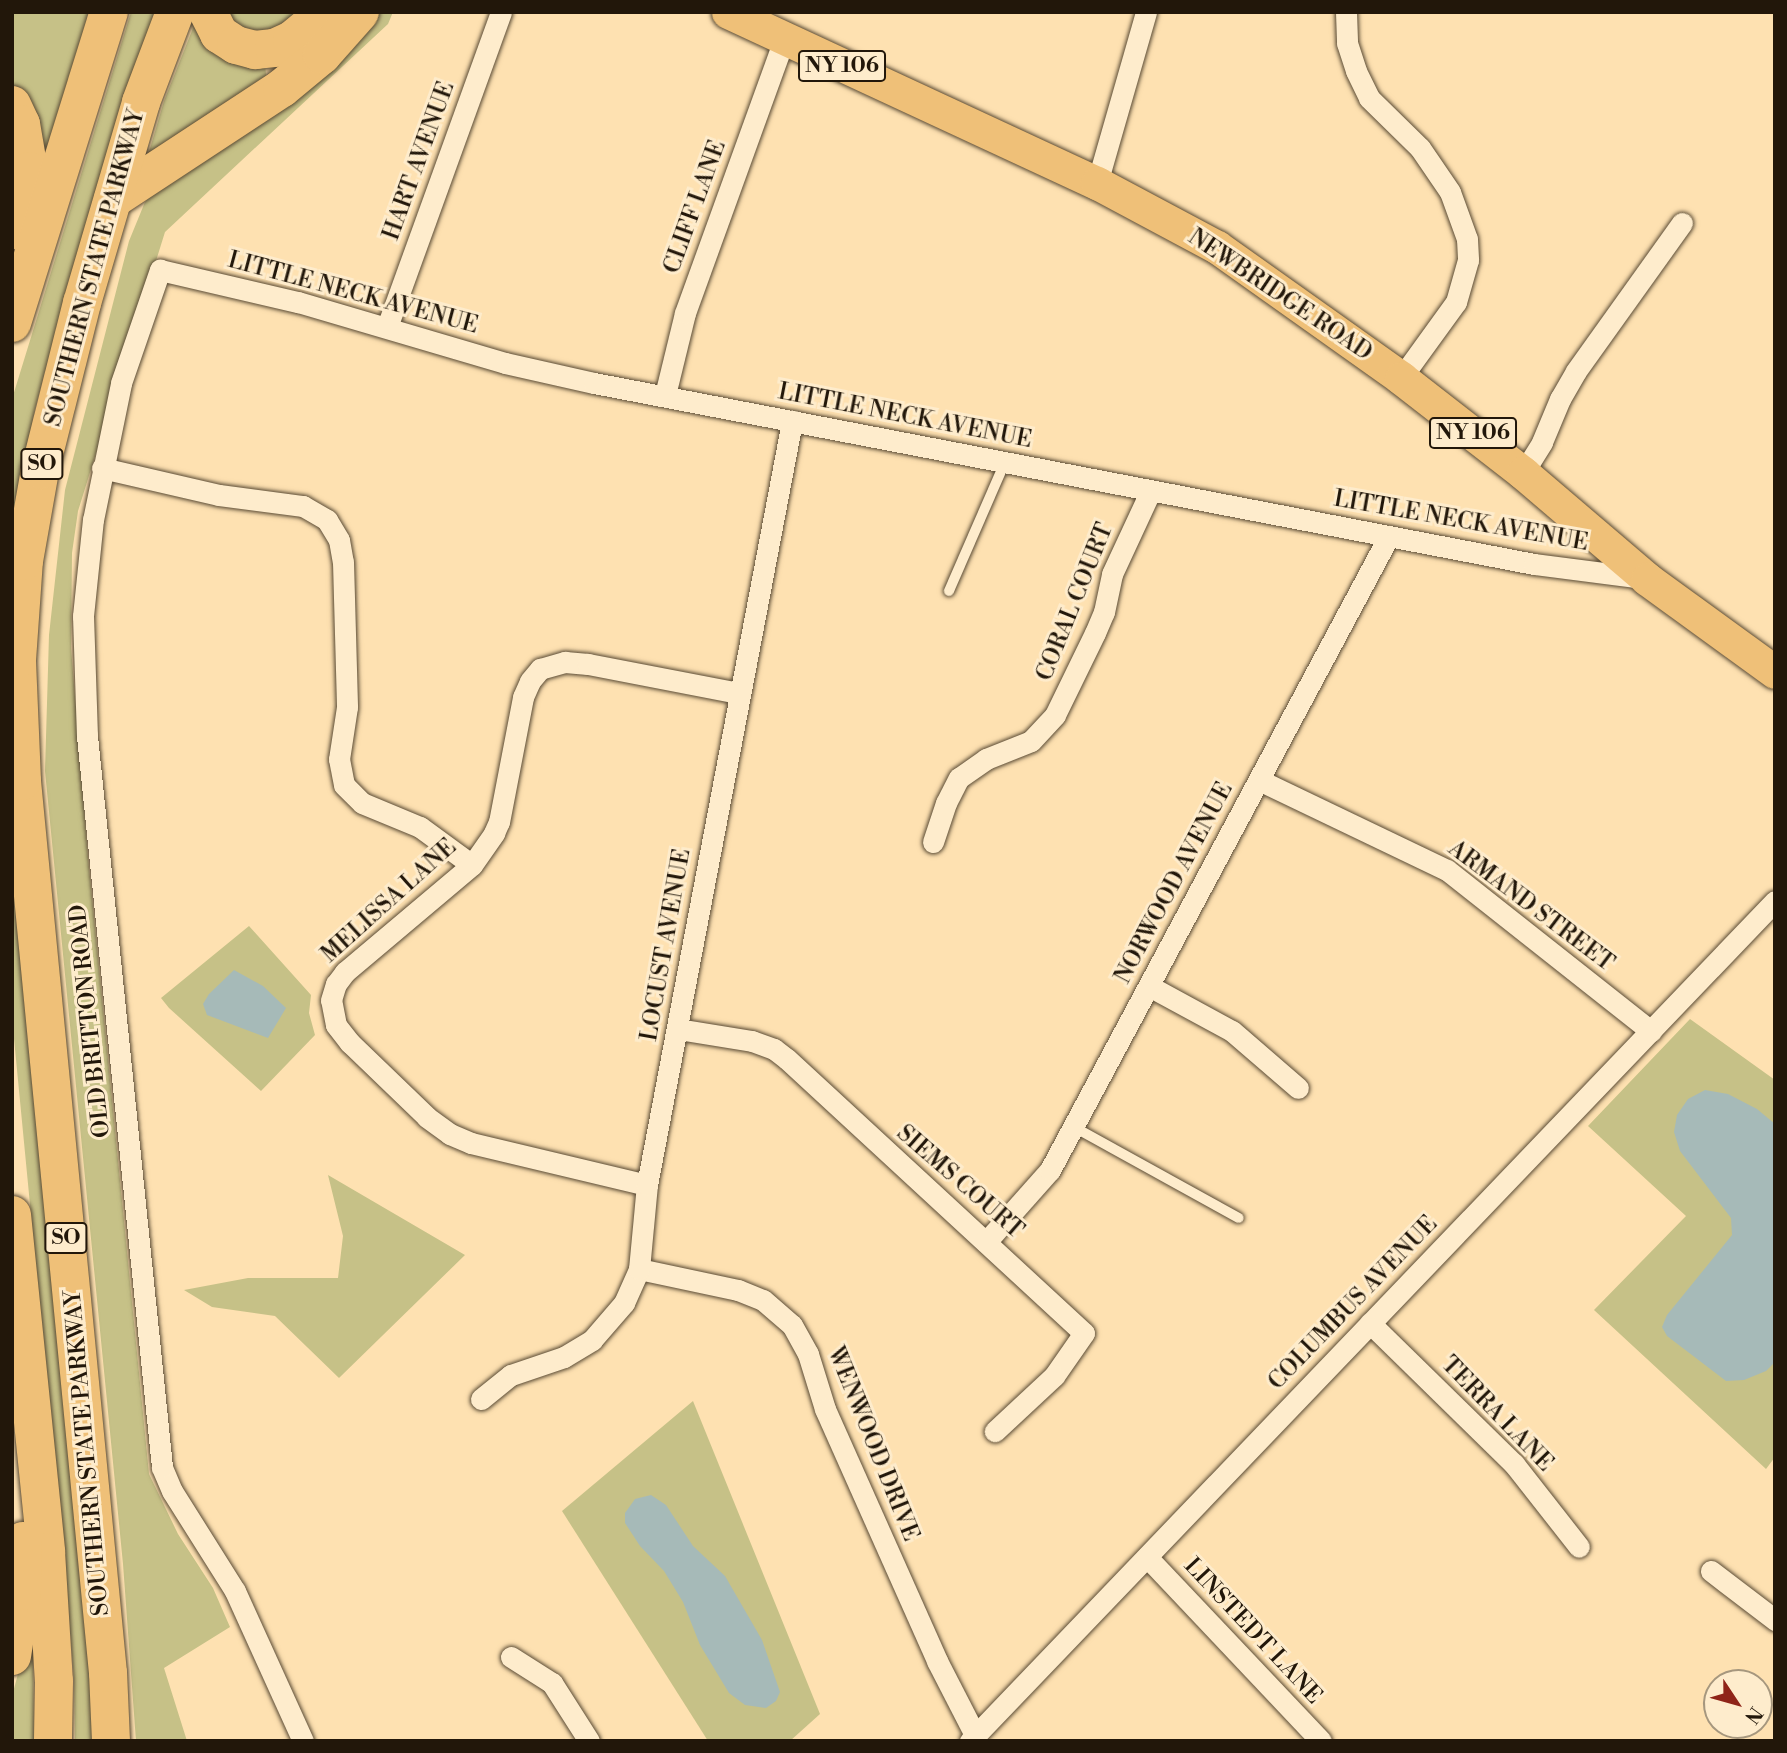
<!DOCTYPE html>
<style>
body{margin:0}
#map{position:relative;width:1787px;height:1753px;overflow:hidden;background:#fee1b1;font-family:"Libre Bodoni",serif}
div>[style]{position:absolute}
[style*='--x']{left:calc(var(--x)*1px);top:calc(var(--y)*1px);width:calc(var(--w)*1px);rotate:calc(var(--a)*1deg)}
.green>*{inset:0;background:#c6c187}
.water>*{inset:0;background:#a6bab8}
.roads{filter:drop-shadow(0 0 2px #594a34) drop-shadow(0 0 2px #594a34)}
.lane>*{height:10px;margin:-5px;padding:0 5px;transform-origin:5px;border-radius:5px;background:#feeccc}
.street>*{height:21px;margin:-10.5px;padding:0 10.5px;transform-origin:10.5px;border-radius:10.5px;background:#feeccc}
.primary>*{height:33px;margin:-16.5px;padding:0 16.5px;transform-origin:16.5px;border-radius:16.5px;background:#efc078}
.highway>*{height:38px;margin:-19px;padding:0 19px;transform-origin:19px;border-radius:19px;background:#efc078}
span{translate:-50% -50%;white-space:nowrap;text-align:center;line-height:1.15;-webkit-text-stroke:6px #feeccc;paint-order:stroke}
.shield-label span{padding:2px 5px;background:#feeccc;border:2px solid;border-radius:5px;-webkit-text-stroke-width:0}
.shield-label{font-size:21px;color:#22170a;font-weight:700}
.street-label{font-size:23px;color:#22170a}
.frame{position:absolute;inset:0;border:14px solid #22170a;pointer-events:none}
.north{position:absolute;left:1703px;top:1669px;width:70px;height:70px;box-sizing:border-box;background:#feeccc;border:2px solid #a6977e;border-radius:50%;rotate:126deg;font-size:19px;font-weight:700;line-height:28px;text-align:center;color:#22170a}
.north::after{content:'';display:block;margin:auto;width:24px;height:32px;background:#8f2418;clip-path:polygon(50% 0,100% 100%,50% 72%,0 100%)}
</style>
<div id="map">
<div class="green">
<div style="clip-path:polygon(12px 12px,89px 12px,43px 169px,12px 87px)"></div>
<div style="clip-path:polygon(131px 12px,168px 12px,75px 264px,35px 409px,12px 537px,12px 399px)"></div>
<div style="clip-path:polygon(216px 12px,313px 12px,266px 42px)"></div>
<div style="clip-path:polygon(373px 12px,393px 12px,388px 24px,165px 232px,78px 511px,72px 553px,71px 648px,88px 857px,149px 1474px,178px 1534px,213px 1588px,230px 1627px,164px 1668px,187px 1741px,136px 1741px,123px 1564px,45px 771px,49px 635px,65px 490px,129px 241px,145px 202px,172px 172px)"></div>
<div style="clip-path:polygon(199px 13px,265px 62px,266px 75px,293px 61px,144px 169px,164px 101px)"></div>
<div style="clip-path:polygon(12px 813px,98px 1741px,75px 1741px,74px 1679px,62px 1536px,12px 1018px)"></div>
<div style="clip-path:polygon(249px 926px,311px 995px,309px 1013px,315px 1035px,261px 1091px,169px 1008px,161px 998px)"></div>
<div style="clip-path:polygon(1690px 1019px,1775px 1080px,1775px 1457px,1766px 1469px,1594px 1310px,1686px 1216px,1588px 1126px)"></div>
<div style="clip-path:polygon(328px 1175px,465px 1255px,339px 1378px,275px 1316px,212px 1307px,184px 1290px,248px 1278px,338px 1278px,343px 1236px)"></div>
<div style="clip-path:polygon(693px 1401px,820px 1714px,790px 1741px,708px 1741px,562px 1511px)"></div>
<div style="clip-path:polygon(25px 1648px,33px 1648px,34px 1741px,12px 1741px,12px 1696px)"></div>
</div>
<div class="water">
<div style="clip-path:polygon(234px 970px,263px 986px,286px 1008px,268px 1038px,207px 1015px,203px 1004px,209px 994px)"></div>
<div style="clip-path:polygon(1705px 1090px,1728px 1094px,1757px 1109px,1775px 1124px,1775px 1362px,1766px 1371px,1744px 1380px,1726px 1381px,1667px 1336px,1662px 1327px,1667px 1315px,1732px 1235px,1731px 1218px,1680px 1151px,1674px 1132px,1677px 1115px,1688px 1099px)"></div>
<div style="clip-path:polygon(651px 1495px,666px 1505px,693px 1546px,725px 1576px,762px 1640px,780px 1692px,776px 1701px,766px 1708px,745px 1705px,729px 1693px,700px 1645px,683px 1602px,664px 1571px,640px 1546px,625px 1523px,625px 1513px,635px 1499px)"></div>
</div>
<div class="roads">
<div class="lane">
<div style="--x:949;--y:591;--w:141;--a:-66.5"></div>
<div style="--x:1074;--y:1127;--w:188;--a:28.9"></div>
</div>
<div class="street">
<div style="--x:1346;--y:12;--w:31;--a:88"></div>
<div style="--x:1347;--y:43;--w:29;--a:72"></div>
<div style="--x:1356;--y:71;--w:30;--a:64"></div>
<div style="--x:1369;--y:98;--w:71;--a:44.4"></div>
<div style="--x:1420;--y:148;--w:53;--a:55.7"></div>
<div style="--x:1450;--y:192;--w:50;--a:70.1"></div>
<div style="--x:1467;--y:239;--w:21;--a:87"></div>
<div style="--x:1468;--y:260;--w:44;--a:105.9"></div>
<div style="--x:1456;--y:302;--w:94;--a:125.9"></div>
<div style="--x:1097;--y:183;--w:178;--a:-74"></div>
<div style="--x:387;--y:327;--w:335;--a:-70.1"></div>
<div style="--x:665;--y:395;--w:84;--a:-76.3"></div>
<div style="--x:685;--y:313;--w:291;--a:-70.1"></div>
<div style="--x:102;--y:468;--w:120;--a:13"></div>
<div style="--x:219;--y:495;--w:85;--a:7.5"></div>
<div style="--x:303;--y:506;--w:28;--a:30"></div>
<div style="--x:327;--y:520;--w:23;--a:59"></div>
<div style="--x:339;--y:540;--w:22;--a:80"></div>
<div style="--x:343;--y:562;--w:145;--a:88.4"></div>
<div style="--x:347;--y:707;--w:53;--a:98.7"></div>
<div style="--x:339;--y:759;--w:26;--a:79"></div>
<div style="--x:344;--y:785;--w:25;--a:45"></div>
<div style="--x:362;--y:803;--w:63;--a:22.5"></div>
<div style="--x:420;--y:827;--w:64;--a:36.2"></div>
<div style="--x:1523;--y:473;--w:36;--a:-58"></div>
<div style="--x:1542;--y:442;--w:47;--a:-67.3"></div>
<div style="--x:1560;--y:399;--w:32;--a:-60"></div>
<div style="--x:1576;--y:371;--w:182;--a:-54.4"></div>
<div style="--x:1259;--y:780;--w:208;--a:25.6"></div>
<div style="--x:1447;--y:870;--w:260;--a:38.3"></div>
<div style="--x:933;--y:842;--w:41;--a:-71.6"></div>
<div style="--x:946;--y:803;--w:28;--a:-63"></div>
<div style="--x:959;--y:778;--w:33;--a:-35"></div>
<div style="--x:986;--y:759;--w:48;--a:-21.8"></div>
<div style="--x:1031;--y:741;--w:35;--a:-47"></div>
<div style="--x:1055;--y:715;--w:91;--a:-64"></div>
<div style="--x:1095;--y:633;--w:23;--a:-67"></div>
<div style="--x:1104;--y:612;--w:39;--a:-78"></div>
<div style="--x:1112;--y:574;--w:90;--a:-65.1"></div>
<div style="--x:1149;--y:986;--w:94;--a:28.5"></div>
<div style="--x:1232;--y:1031;--w:87;--a:40.8"></div>
<div style="--x:678;--y:1029;--w:75;--a:9.2"></div>
<div style="--x:752;--y:1041;--w:23;--a:20"></div>
<div style="--x:774;--y:1049;--w:16;--a:38"></div>
<div style="--x:787;--y:1059;--w:404;--a:42.7"></div>
<div style="--x:1084;--y:1333;--w:52;--a:124.9"></div>
<div style="--x:1054;--y:1376;--w:81;--a:137"></div>
<div style="--x:647;--y:1185;--w:181;--a:-166.6"></div>
<div style="--x:471;--y:1143;--w:23;--a:-157"></div>
<div style="--x:450;--y:1134;--w:29;--a:-144"></div>
<div style="--x:427;--y:1117;--w:107;--a:-136.1"></div>
<div style="--x:350;--y:1043;--w:23;--a:-128"></div>
<div style="--x:336;--y:1025;--w:25;--a:-101"></div>
<div style="--x:331;--y:1000;--w:17;--a:-73"></div>
<div style="--x:336;--y:984;--w:15;--a:-53"></div>
<div style="--x:345;--y:972;--w:166;--a:-40.1"></div>
<div style="--x:472;--y:865;--w:39;--a:-55"></div>
<div style="--x:494;--y:833;--w:12;--a:-66"></div>
<div style="--x:499;--y:822;--w:127;--a:-79.1"></div>
<div style="--x:523;--y:697;--w:17;--a:-66"></div>
<div style="--x:530;--y:681;--w:16;--a:-50"></div>
<div style="--x:540;--y:669;--w:26;--a:-16"></div>
<div style="--x:565;--y:662;--w:23;--a:5"></div>
<div style="--x:588;--y:664;--w:154;--a:10.9"></div>
<div style="--x:986;--y:1242;--w:96;--a:-48.4"></div>
<div style="--x:1050;--y:1170;--w:719;--a:-61.87"></div>
<div style="--x:639;--y:1269;--w:101;--a:12"></div>
<div style="--x:738;--y:1290;--w:27;--a:22"></div>
<div style="--x:763;--y:1300;--w:38;--a:41"></div>
<div style="--x:792;--y:1325;--w:33;--a:61"></div>
<div style="--x:808;--y:1354;--w:58;--a:72.8"></div>
<div style="--x:825;--y:1409;--w:276;--a:66"></div>
<div style="--x:937;--y:1661;--w:83;--a:62.8"></div>
<div style="--x:1370;--y:1323;--w:202;--a:44.4"></div>
<div style="--x:1514;--y:1464;--w:105;--a:51.9"></div>
<div style="--x:481;--y:1399;--w:38;--a:-39"></div>
<div style="--x:511;--y:1375;--w:56;--a:-18.8"></div>
<div style="--x:564;--y:1357;--w:33;--a:-31"></div>
<div style="--x:592;--y:1340;--w:49;--a:-49.1"></div>
<div style="--x:624;--y:1303;--w:37;--a:-66"></div>
<div style="--x:639;--y:1269;--w:84;--a:-84.6"></div>
<div style="--x:647;--y:1185;--w:778;--a:-79.25"></div>
<div style="--x:1147;--y:1557;--w:253;--a:46.6"></div>
<div style="--x:1711;--y:1571;--w:81;--a:37.4"></div>
<div style="--x:511;--y:1657;--w:49;--a:32.4"></div>
<div style="--x:552;--y:1683;--w:69;--a:57.5"></div>
<div style="--x:303;--y:1741;--w:165;--a:-114.4"></div>
<div style="--x:235;--y:1591;--w:118;--a:-122.2"></div>
<div style="--x:172;--y:1491;--w:26;--a:-113"></div>
<div style="--x:162;--y:1467;--w:735;--a:-95.86"></div>
<div style="--x:87;--y:736;--w:120;--a:-91.9"></div>
<div style="--x:83;--y:616;--w:97;--a:-84.1"></div>
<div style="--x:93;--y:520;--w:140;--a:-78.4"></div>
<div style="--x:121;--y:383;--w:120;--a:-71"></div>
<div style="--x:160;--y:270;--w:142;--a:13.1"></div>
<div style="--x:298;--y:302;--w:216;--a:16.4"></div>
<div style="--x:505;--y:363;--w:91;--a:12.7"></div>
<div style="--x:594;--y:383;--w:957;--a:10.9"></div>
<div style="--x:1534;--y:564;--w:110;--a:7.3"></div>
<div style="--x:970;--y:1741;--w:1163;--a:-46.22"></div>
</div>
<div class="primary">
<div style="--x:728;--y:12;--w:407;--a:24.9"></div>
<div style="--x:1097;--y:183;--w:136;--a:28.1"></div>
<div style="--x:1217;--y:247;--w:226;--a:35.4"></div>
<div style="--x:1401;--y:378;--w:155;--a:37.9"></div>
<div style="--x:1523;--y:473;--w:163;--a:40.5"></div>
<div style="--x:1647;--y:579;--w:158;--a:36"></div>
</div>
<div class="highway">
<div style="--x:208;--y:12;--w:25;--a:63"></div>
<div style="--x:219;--y:34;--w:20;--a:33"></div>
<div style="--x:236;--y:45;--w:20;--a:15"></div>
<div style="--x:255;--y:50;--w:19;--a:-6"></div>
<div style="--x:274;--y:48;--w:20;--a:-24"></div>
<div style="--x:292;--y:40;--w:44;--a:-39.5"></div>
<div style="--x:12;--y:105;--w:21;--a:65"></div>
<div style="--x:21;--y:124;--w:48;--a:80.3"></div>
<div style="--x:29;--y:171;--w:62;--a:94.6"></div>
<div style="--x:113;--y:199;--w:202;--a:-33.3"></div>
<div style="--x:282;--y:88;--w:52;--a:-39.5"></div>
<div style="--x:322;--y:55;--w:57;--a:-48.5"></div>
<div style="--x:12;--y:323;--w:326;--a:-72.7"></div>
<div style="--x:12;--y:1215;--w:339;--a:84.2"></div>
<div style="--x:46;--y:1552;--w:129;--a:86.5"></div>
<div style="--x:54;--y:1681;--w:60;--a:91"></div>
<div style="--x:12;--y:1656;--w:66;--a:-81.3"></div>
<div style="--x:22;--y:1591;--w:50;--a:-88.9"></div>
<div style="--x:111;--y:1741;--w:68;--a:-92.5"></div>
<div style="--x:108;--y:1673;--w:896;--a:-95.51"></div>
<div style="--x:22;--y:781;--w:121;--a:-92.4"></div>
<div style="--x:17;--y:660;--w:99;--a:-86"></div>
<div style="--x:24;--y:561;--w:92;--a:-80"></div>
<div style="--x:40;--y:470;--w:172;--a:-75.9"></div>
<div style="--x:82;--y:303;--w:209;--a:-73.6"></div>
<div style="--x:141;--y:102;--w:96;--a:-69.3"></div>
</div>
</div>
<div class="shield-label">
<span style="left:842px;top:66px">NY 106</span>
<span style="left:1473px;top:433px">NY 106</span>
<span style="left:42px;top:464px">SO</span>
<span style="left:66px;top:1238px">SO</span>
</div>
<div class="street-label">
<span style="left:419px;top:161px;rotate:-70deg">HART AVENUE</span>
<span style="left:695px;top:207px;rotate:-70deg">CLIFF LANE</span>
<span style="left:95px;top:268px;rotate:-75deg">SOUTHERN STATE PARKWAY</span>
<span style="left:353px;top:293px;rotate:15deg">LITTLE NECK AVENUE</span>
<span style="left:1280px;top:295px;rotate:34deg">NEWBRIDGE ROAD</span>
<span style="left:905px;top:416px;rotate:11deg">LITTLE NECK AVENUE</span>
<span style="left:1461px;top:521px;rotate:10deg">LITTLE NECK AVENUE</span>
<span style="left:1075px;top:602px;rotate:-68deg">CORAL COURT</span>
<span style="left:1174px;top:883px;rotate:-62deg">NORWOOD AVENUE</span>
<span style="left:389px;top:901px;rotate:-42deg">MELISSA LANE</span>
<span style="left:1531px;top:906px;rotate:37deg">ARMAND STREET</span>
<span style="left:666px;top:945px;rotate:-80deg">LOCUST AVENUE</span>
<span style="left:90px;top:1021px;rotate:-96deg">OLD BRITTON ROAD</span>
<span style="left:960px;top:1182px;rotate:41deg">SIEMS COURT</span>
<span style="left:1353px;top:1303px;rotate:-46deg">COLUMBUS AVENUE</span>
<span style="left:1497px;top:1414px;rotate:46deg">TERRA LANE</span>
<span style="left:873px;top:1444px;rotate:68deg">WENWOOD DRIVE</span>
<span style="left:87px;top:1453px;rotate:-95deg">SOUTHERN STATE PARKWAY</span>
<span style="left:1253px;top:1631px;rotate:47deg">LINSTEDT LANE</span>
</div>
<div class="frame"></div>
<div class="north">N</div>
</div>
